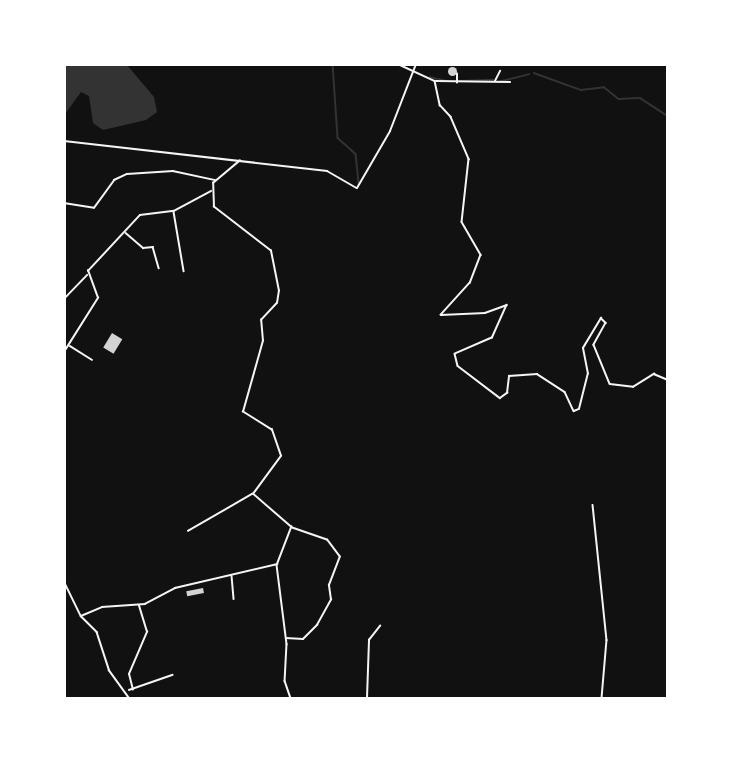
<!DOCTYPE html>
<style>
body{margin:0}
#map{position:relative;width:732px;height:763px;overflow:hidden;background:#111;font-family:Mulish,sans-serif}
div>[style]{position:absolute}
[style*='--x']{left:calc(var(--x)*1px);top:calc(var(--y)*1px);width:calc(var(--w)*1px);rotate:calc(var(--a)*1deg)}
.water>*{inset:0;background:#333}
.stream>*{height:1.5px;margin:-0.75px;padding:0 0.75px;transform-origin:0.75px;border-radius:0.75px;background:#333}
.building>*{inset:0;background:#d3d3d3;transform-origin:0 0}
.round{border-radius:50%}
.minor>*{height:1.5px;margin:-0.75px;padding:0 0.75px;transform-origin:0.75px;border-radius:0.75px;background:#f5f5f5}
.secondary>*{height:2px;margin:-1px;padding:0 1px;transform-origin:1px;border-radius:1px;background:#f5f5f5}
span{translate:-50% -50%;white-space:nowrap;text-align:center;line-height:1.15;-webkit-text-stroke:4.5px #fff;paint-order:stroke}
.frame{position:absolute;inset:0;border:66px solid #fff;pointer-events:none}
</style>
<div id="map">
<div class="water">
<div style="clip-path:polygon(65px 64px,127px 65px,154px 97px,157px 112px,146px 120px,103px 130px,93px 123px,89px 96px,81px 92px,65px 114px)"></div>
</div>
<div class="stream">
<div style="--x:333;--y:64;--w:74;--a:86.1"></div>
<div style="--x:338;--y:138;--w:24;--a:42"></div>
<div style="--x:356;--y:154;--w:30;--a:84"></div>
<div style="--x:534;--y:73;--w:50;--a:19.9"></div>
<div style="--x:581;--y:90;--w:23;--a:-7"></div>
<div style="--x:604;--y:87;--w:19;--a:39"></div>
<div style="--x:619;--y:99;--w:21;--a:-3"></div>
<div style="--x:640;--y:98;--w:33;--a:33"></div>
<div style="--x:430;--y:77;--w:7;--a:16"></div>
<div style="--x:439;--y:79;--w:7;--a:16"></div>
<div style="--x:459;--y:81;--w:34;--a:-2"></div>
<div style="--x:498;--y:82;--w:32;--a:-14"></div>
</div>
<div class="building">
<div class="round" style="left:447.5px;top:66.5px;width:9px;height:9px"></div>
<div style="left:112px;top:333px;width:12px;height:17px;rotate:31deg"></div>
<div style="left:203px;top:588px;width:5px;height:17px;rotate:79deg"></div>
</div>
<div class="minor">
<div style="--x:398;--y:64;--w:41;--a:24.7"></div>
<div style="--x:435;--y:81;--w:25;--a:78"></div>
<div style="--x:440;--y:105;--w:16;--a:47"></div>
<div style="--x:451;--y:117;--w:46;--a:66.8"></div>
<div style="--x:469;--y:159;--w:63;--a:96.3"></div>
<div style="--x:462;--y:222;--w:38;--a:60"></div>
<div style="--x:481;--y:255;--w:30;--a:111"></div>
<div style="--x:470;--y:283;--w:43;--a:132.2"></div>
<div style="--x:441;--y:315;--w:44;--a:-2.6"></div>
<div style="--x:485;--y:313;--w:23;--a:-20"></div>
<div style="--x:507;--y:305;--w:36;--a:114"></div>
<div style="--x:492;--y:338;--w:40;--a:156.6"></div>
<div style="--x:455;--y:354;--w:12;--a:76"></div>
<div style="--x:458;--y:366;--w:53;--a:37.3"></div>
<div style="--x:500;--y:398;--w:9;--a:-36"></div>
<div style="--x:507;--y:393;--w:17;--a:-83"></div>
<div style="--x:509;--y:376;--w:28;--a:-4"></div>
<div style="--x:537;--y:374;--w:33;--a:33"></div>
<div style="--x:565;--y:392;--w:21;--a:65"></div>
<div style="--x:574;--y:411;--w:5;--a:-22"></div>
<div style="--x:579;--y:409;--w:36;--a:-76"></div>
<div style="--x:588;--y:374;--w:26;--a:-101"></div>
<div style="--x:583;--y:348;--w:35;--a:-59"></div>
<div style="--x:601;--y:318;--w:7;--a:45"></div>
<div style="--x:606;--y:323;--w:25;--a:119"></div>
<div style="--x:594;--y:345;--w:42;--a:67.7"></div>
<div style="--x:610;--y:384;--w:23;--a:7"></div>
<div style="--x:633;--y:387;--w:25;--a:-32"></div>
<div style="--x:654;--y:374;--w:15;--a:23"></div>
<div style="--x:436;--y:81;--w:74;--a:0.8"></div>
<div style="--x:495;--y:81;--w:11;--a:-63"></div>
<div style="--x:457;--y:83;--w:9;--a:-90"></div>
<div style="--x:64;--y:203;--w:30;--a:9"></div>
<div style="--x:94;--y:208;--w:34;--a:-54"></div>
<div style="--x:114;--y:180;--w:14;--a:-25"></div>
<div style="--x:127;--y:174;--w:46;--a:-3.7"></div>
<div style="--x:173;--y:171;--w:43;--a:12.1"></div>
<div style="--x:174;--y:212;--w:60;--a:80.4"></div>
<div style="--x:126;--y:233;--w:23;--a:41"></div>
<div style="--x:143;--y:248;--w:10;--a:-6"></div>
<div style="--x:153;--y:247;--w:22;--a:74"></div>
<div style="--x:64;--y:299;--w:33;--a:-46"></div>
<div style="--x:70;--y:346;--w:26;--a:32"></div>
<div style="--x:64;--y:352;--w:64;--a:-57.8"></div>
<div style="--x:98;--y:298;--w:29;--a:-110"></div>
<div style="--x:88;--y:271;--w:76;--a:-47.1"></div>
<div style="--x:140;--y:215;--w:34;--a:-7"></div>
<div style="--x:174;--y:211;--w:42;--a:-28.4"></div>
<div style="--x:593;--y:505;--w:136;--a:84.1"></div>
<div style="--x:607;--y:640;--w:58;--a:94.9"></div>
<div style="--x:188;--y:531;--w:74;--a:-30"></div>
<div style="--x:277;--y:565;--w:80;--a:82.8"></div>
<div style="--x:287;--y:644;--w:37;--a:93"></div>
<div style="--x:285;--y:681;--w:18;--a:71"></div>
<div style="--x:232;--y:576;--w:23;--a:85"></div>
<div style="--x:64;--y:581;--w:39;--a:64"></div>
<div style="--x:81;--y:616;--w:23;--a:45"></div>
<div style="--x:97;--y:632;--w:40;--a:72"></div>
<div style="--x:109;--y:670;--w:34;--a:54"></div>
<div style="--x:81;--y:616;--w:23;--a:-23"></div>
<div style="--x:102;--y:607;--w:43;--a:-4"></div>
<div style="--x:145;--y:604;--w:34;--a:-28"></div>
<div style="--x:175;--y:588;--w:105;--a:-13.2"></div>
<div style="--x:277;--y:564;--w:40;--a:-69"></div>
<div style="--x:291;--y:527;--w:50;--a:-139"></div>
<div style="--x:253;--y:494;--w:47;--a:-53.6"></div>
<div style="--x:281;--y:456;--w:28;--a:-109"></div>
<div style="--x:272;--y:430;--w:34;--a:-148"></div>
<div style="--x:243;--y:412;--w:74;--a:-74.3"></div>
<div style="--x:263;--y:341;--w:21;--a:-95"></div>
<div style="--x:261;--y:320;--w:23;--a:-47"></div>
<div style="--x:277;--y:303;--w:12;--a:-81"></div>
<div style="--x:279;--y:291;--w:41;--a:-101.3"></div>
<div style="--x:271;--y:251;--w:72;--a:-142.3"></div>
<div style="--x:214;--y:207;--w:24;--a:-92"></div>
<div style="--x:213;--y:183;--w:35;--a:-40"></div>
<div style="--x:286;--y:638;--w:17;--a:3"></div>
<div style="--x:303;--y:639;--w:20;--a:-45"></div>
<div style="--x:317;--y:625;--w:29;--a:-61"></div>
<div style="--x:331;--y:600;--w:15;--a:-98"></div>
<div style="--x:329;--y:585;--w:30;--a:-69"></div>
<div style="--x:340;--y:557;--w:21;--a:-127"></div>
<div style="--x:327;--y:540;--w:37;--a:-161"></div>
<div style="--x:129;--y:690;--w:46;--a:-19.2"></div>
<div style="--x:133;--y:690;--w:16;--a:-104"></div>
<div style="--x:129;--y:674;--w:46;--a:-66.8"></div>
<div style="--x:147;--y:632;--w:27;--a:-107"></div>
<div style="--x:367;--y:698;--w:58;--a:-88"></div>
<div style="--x:369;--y:640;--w:18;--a:-52"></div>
</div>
<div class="secondary">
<div style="--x:64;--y:141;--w:265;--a:6.5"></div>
<div style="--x:327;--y:171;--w:34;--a:30"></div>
<div style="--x:357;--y:188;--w:66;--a:-59.9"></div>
<div style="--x:390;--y:131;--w:72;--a:-68.8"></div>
</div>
<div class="frame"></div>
</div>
